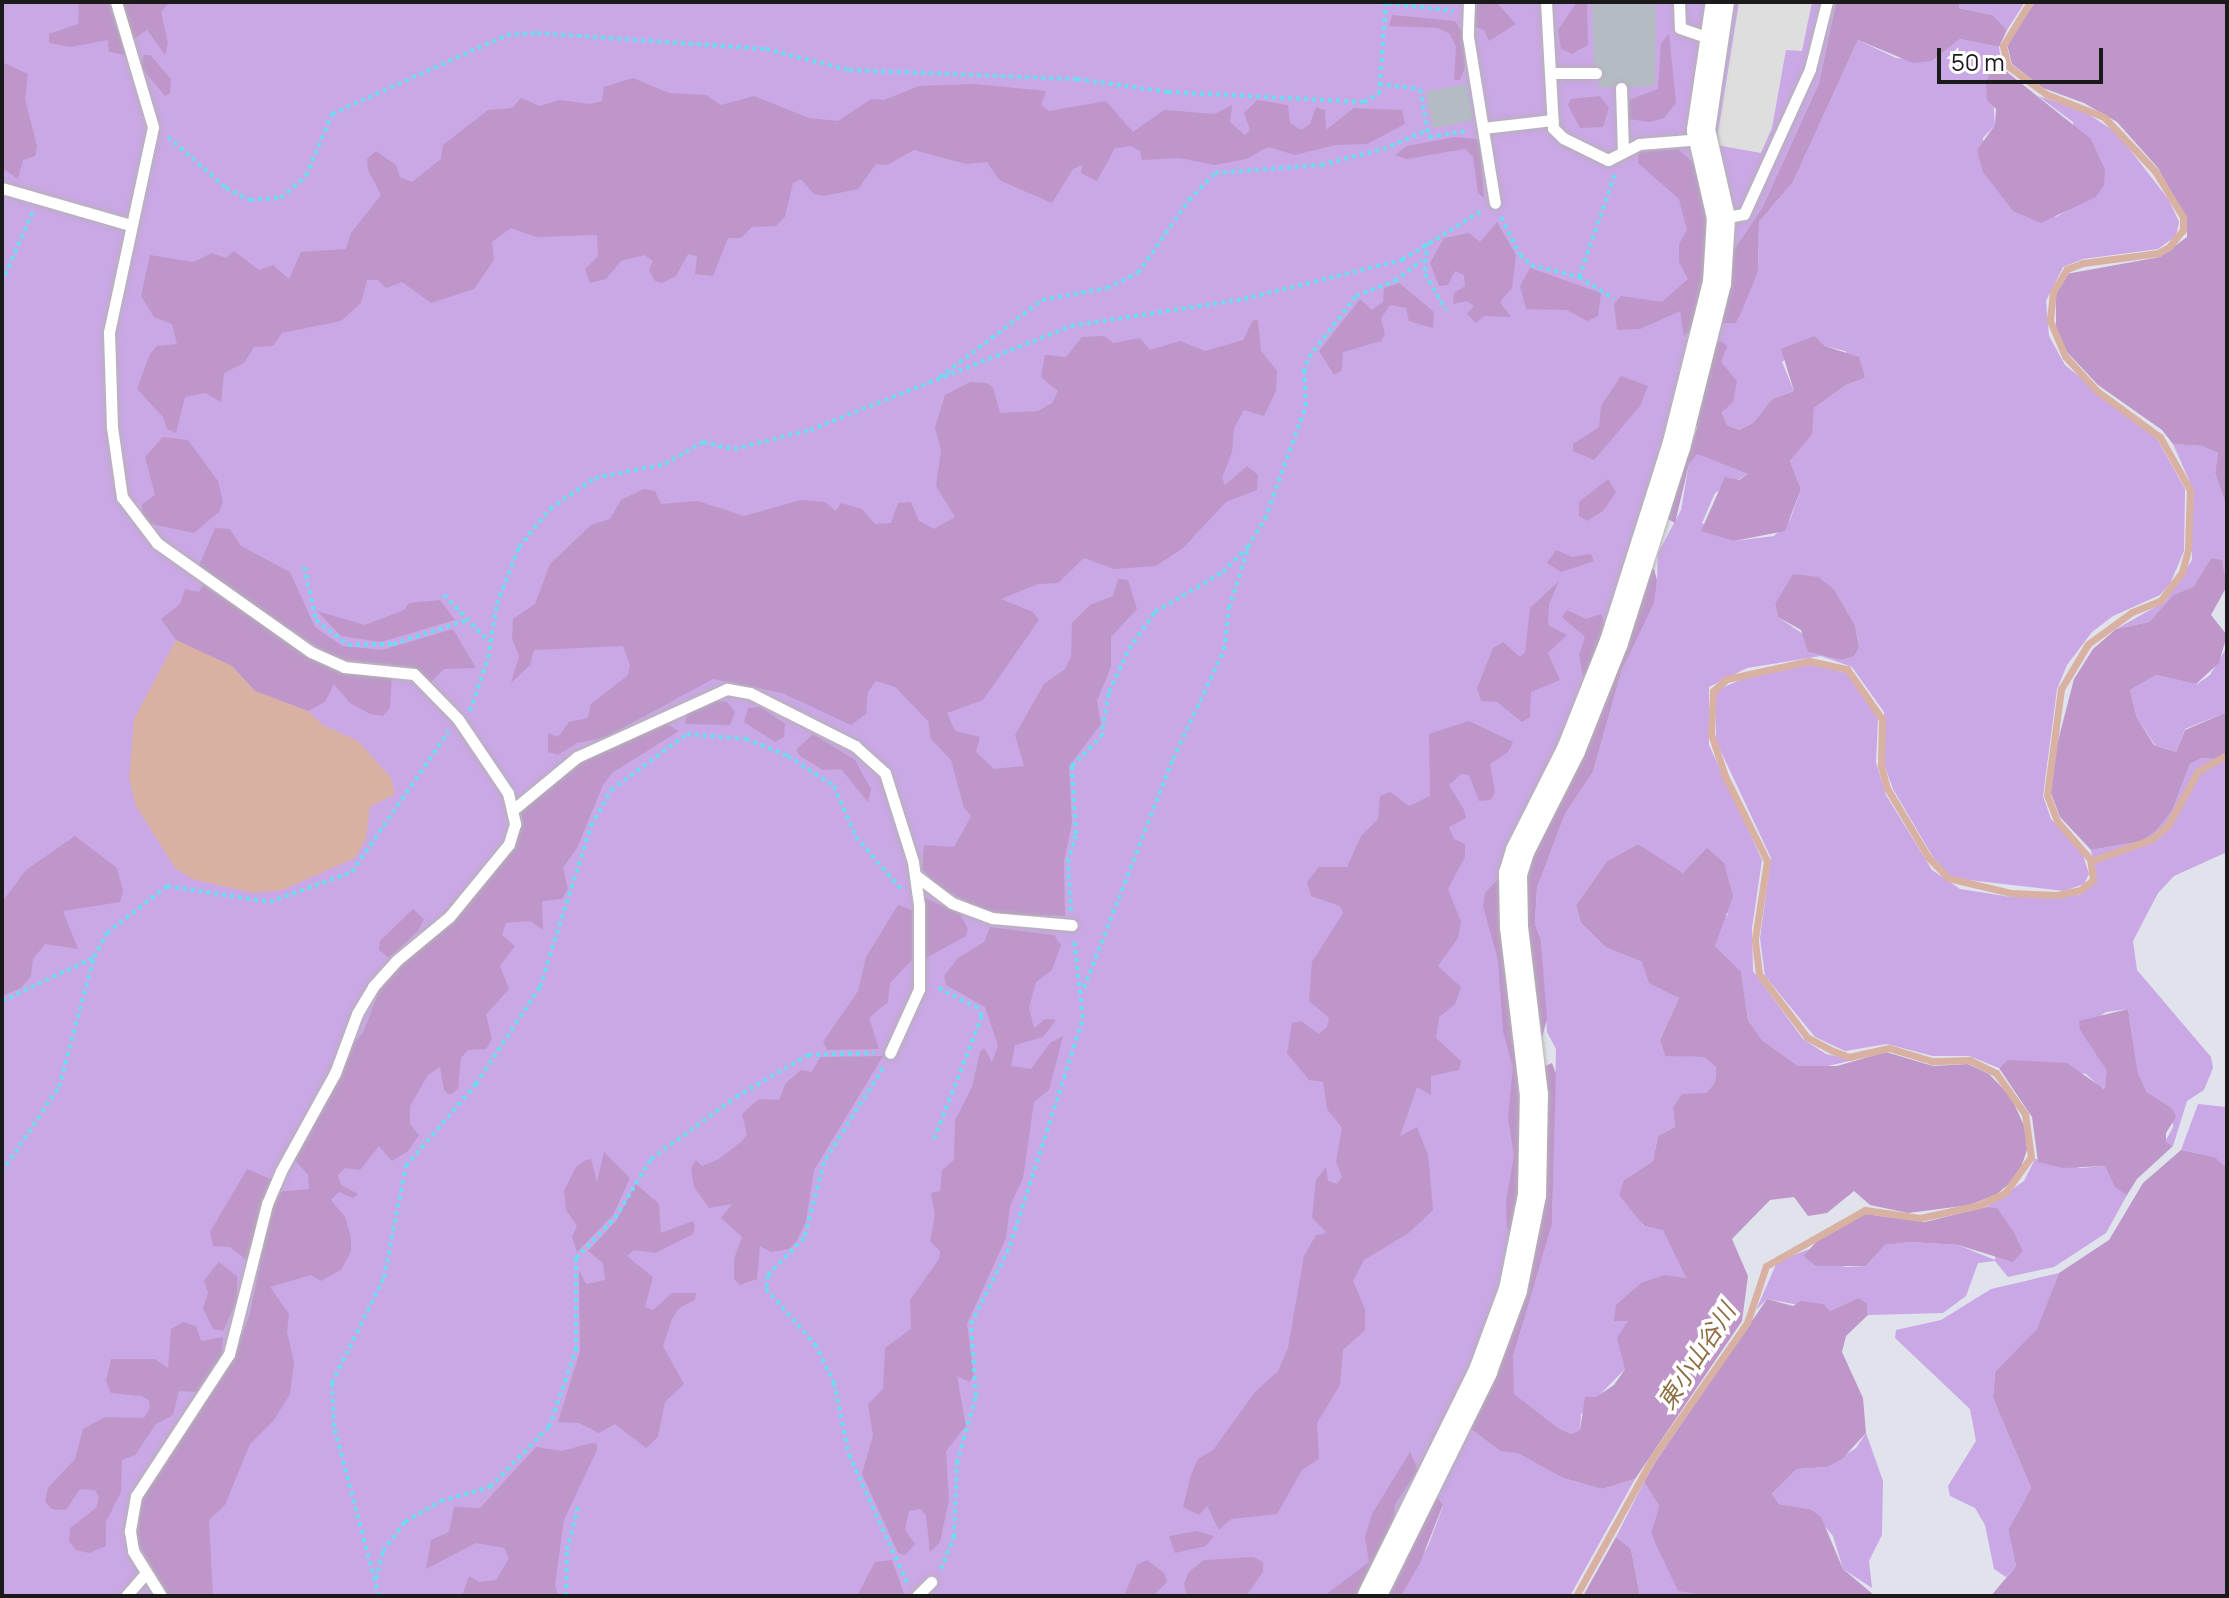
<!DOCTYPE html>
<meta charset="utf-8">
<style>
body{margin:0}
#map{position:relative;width:2229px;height:1598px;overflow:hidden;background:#e0e3ec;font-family:Manrope,"Noto Sans JP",sans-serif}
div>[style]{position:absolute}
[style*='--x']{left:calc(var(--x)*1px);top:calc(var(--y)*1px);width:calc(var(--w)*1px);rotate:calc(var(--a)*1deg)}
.grass>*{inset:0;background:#caa7e5}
.forest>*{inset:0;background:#be96ca}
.parking>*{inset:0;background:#dedede}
.water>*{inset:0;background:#d8b1a2}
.stream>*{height:7px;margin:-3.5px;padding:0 3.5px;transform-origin:3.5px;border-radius:3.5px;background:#d8b1a2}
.building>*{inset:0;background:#b4bbc3;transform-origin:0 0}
.path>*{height:4px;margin-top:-2px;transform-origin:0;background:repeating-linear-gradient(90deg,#6addf3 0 4px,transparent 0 8px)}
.roads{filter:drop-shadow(0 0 2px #b3b3b3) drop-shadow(0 0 2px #b3b3b3)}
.service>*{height:11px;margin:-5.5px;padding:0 5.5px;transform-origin:5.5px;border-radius:5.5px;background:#fff}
.tertiary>*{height:28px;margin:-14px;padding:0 14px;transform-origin:14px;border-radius:14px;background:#fff}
span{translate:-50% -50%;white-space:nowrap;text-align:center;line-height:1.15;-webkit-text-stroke:7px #fff;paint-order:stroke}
.water-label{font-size:24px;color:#8f6e43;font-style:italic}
.frame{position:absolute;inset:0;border:4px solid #1a1a1a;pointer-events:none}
.scale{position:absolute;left:1937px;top:48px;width:166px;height:36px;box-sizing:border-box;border:4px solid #1a1a1a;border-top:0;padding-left:10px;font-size:24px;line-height:28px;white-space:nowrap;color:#1a1a1a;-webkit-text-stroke:6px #fff;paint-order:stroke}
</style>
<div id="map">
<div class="grass">
<div style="clip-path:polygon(evenodd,2px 2px,1836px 2px,1819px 83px,1762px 208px,1728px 260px,1736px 323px,1758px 272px,1759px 222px,1793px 182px,1858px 40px,1896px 58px,1932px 61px,1960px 39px,1999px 47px,2002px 68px,1991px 71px,1995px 125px,1983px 138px,1984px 172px,1995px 186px,2056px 217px,2075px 206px,2073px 122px,2038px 96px,2082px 110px,2117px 133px,2169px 200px,2179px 222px,2176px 236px,2158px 249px,2083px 259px,2063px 267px,2046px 301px,2049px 336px,2065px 365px,2157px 439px,2185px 489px,2184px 551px,2170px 584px,2160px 595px,2113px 616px,2092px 632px,2067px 665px,2057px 689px,2043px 796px,2051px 819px,2082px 852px,2089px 874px,2084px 884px,2064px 891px,1952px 878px,1933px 857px,1893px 789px,1884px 764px,1884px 712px,1852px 667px,1821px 656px,1747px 668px,1709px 687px,1709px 745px,1762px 860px,1752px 928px,1753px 971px,1803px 1039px,1826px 1054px,1854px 1060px,1819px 1068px,1798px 1066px,1762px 1040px,1748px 1020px,1741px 973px,1715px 946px,1718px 924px,1728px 914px,1690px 868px,1684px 873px,1672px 869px,1638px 844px,1607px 861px,1576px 905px,1581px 923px,1605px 947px,1642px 962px,1679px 998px,1660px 1040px,1665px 1055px,1704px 1057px,1716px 1067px,1715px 1082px,1706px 1093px,1673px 1108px,1675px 1127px,1658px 1136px,1653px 1161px,1624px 1180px,1643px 1226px,1663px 1229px,1686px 1278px,1629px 1321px,1625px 1369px,1581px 1414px,1580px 1430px,1571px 1434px,1557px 1427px,1513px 1394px,1513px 1357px,1552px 1225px,1556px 1049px,1547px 1032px,1541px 940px,1535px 924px,1537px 888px,1565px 814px,1593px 772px,1622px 669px,1657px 580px,1658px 553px,1681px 510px,1689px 464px,1696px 453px,1748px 474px,1715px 493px,1702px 523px,1734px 541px,1774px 536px,1790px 520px,1801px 489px,1790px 461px,1811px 434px,1814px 408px,1846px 385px,1865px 378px,1845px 351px,1825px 346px,1815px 336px,1782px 362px,1794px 391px,1772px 399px,1753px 423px,1739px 430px,1727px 425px,1722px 411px,1673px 413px,1593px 670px,1526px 816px,1523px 1165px,1503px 1287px,1434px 1455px,1356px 1596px,2px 1596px,2px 2px,1834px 589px,1855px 625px,1859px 647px,1840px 660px,1808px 652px,1806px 636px,1778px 617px,1775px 604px,1785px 593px,1834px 589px)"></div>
<div style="clip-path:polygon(1960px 2px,2025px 2px,2007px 30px,1993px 15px,1959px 8px)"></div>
<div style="clip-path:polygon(2173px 444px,2202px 446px,2218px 453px,2215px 473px,2227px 508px,2227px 586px,2222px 561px,2211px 558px,2193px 587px,2174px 596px,2149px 622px,2116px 629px,2166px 601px,2192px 560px,2192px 487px)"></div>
<div style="clip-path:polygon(2227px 647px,2227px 712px,2185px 729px,2176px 752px,2155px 745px,2137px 718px,2130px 690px,2156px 675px,2197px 684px,2210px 675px)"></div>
<div style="clip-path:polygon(1811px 664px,1847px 673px,1859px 686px,1878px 719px,1876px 762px,1886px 795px,1932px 870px,1960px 889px,2011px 897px,2080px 895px,2096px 881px,2091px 850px,2142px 841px,2156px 831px,2172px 811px,2190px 764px,2202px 758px,2227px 760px,2227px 852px,2174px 876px,2158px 893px,2133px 941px,2137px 970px,2211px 1057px,2213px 1068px,2204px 1090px,2187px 1101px,2173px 1146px,2165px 1142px,2173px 1127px,2172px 1108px,2147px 1092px,2138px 1073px,2128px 1009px,2106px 1012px,2080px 1030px,2108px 1071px,2103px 1090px,2086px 1074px,2007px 1060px,1999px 1068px,1969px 1056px,1933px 1056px,1887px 1044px,1845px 1051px,1815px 1037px,1765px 976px,1760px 938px,1771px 858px,1716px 741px,1716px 695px,1719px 689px,1750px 676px)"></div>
<div style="clip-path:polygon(2198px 1104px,2227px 1107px,2227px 1168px,2215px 1157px,2181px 1150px)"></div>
<div style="clip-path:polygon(2035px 1159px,2081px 1168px,2105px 1166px,2127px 1195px,2106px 1233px,2054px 1267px,2008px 1277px,1995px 1261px,1978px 1263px,1966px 1296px,1943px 1313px,1868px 1315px,1867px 1303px,1858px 1298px,1830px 1311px,1767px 1299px,1756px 1310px,1777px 1262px,1809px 1249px,1803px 1257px,1846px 1267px,1866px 1266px,1885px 1245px,1910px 1242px,1958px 1245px,1995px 1260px,1997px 1209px,1986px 1207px,2024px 1181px)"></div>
<div style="clip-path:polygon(2059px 1273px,2037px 1330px,1995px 1372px,1993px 1398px,2031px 1488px,2008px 1530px,2016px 1566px,2006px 1577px,1994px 1569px,1985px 1525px,1975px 1508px,1950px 1496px,1948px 1486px,1976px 1441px,1970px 1409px,1895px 1338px,1896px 1330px,1941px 1320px,1991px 1289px)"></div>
<div style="clip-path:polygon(1468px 1427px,1500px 1451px,1518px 1452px,1563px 1478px,1602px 1489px,1635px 1479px,1570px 1596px,1401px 1596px,1429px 1544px,1443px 1506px,1437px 1497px)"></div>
<div style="clip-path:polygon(1866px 1433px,1883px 1481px,1882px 1535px,1869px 1561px,1872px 1588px,1843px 1569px,1833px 1536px,1810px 1509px,1779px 1504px,1772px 1494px,1797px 1469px,1827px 1467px,1856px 1448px)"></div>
<div style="clip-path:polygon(1644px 1482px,1659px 1506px,1651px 1535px,1661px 1552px,1714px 1596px,1640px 1596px,1631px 1549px,1616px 1537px)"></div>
</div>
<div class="forest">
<div style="clip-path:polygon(79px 2px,109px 2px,126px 55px,109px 52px,108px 40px,71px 47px,49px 43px,49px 34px,78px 24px)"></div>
<div style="clip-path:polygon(122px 2px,170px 2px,161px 12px,168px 43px,165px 55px,147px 30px,132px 40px)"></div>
<div style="clip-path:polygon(1477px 2px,1496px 2px,1516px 24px,1489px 41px,1484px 30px,1473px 26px)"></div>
<div style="clip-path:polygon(1577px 2px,1587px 2px,1588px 45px,1572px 54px,1561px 49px,1558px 30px)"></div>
<div style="clip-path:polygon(1836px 2px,1960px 2px,1959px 8px,1993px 15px,2007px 30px,1999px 47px,1960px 39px,1932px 61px,1913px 63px,1858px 40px,1793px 182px,1759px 222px,1758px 272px,1741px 313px,1736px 323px,1723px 323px,1719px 320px,1728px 259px,1762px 208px,1819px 83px)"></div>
<div style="clip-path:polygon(2035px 2px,2227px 2px,2227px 508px,2215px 473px,2218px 453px,2202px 446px,2173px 444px,2162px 430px,2098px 385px,2067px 352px,2056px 330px,2056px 293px,2066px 274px,2160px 257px,2187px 237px,2187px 221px,2158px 168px,2117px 122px,2084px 103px,2043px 88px,2012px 64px,2007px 44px)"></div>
<div style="clip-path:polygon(1392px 15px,1455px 21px,1462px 32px,1465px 67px,1460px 80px,1454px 80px,1456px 47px,1450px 34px,1438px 28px,1389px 26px)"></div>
<div style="clip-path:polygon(1669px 34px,1676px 103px,1664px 118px,1650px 122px,1629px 119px,1629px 100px,1658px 89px,1661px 43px)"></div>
<div style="clip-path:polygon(144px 55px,150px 55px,171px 79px,170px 93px,165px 96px,141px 67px)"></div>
<div style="clip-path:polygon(2px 62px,28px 74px,25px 99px,37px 146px,35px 156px,23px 160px,18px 179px,2px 168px)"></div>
<div style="clip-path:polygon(2002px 68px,2091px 139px,2105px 170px,2104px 185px,2096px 197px,2041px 223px,2013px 211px,1983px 172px,1977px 150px,1995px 125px,1996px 109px,1987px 100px,1986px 83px,1991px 71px)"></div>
<div style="clip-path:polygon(633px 78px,669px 93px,706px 95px,721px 105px,754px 96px,809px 118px,838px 121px,871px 99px,884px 100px,919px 86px,974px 84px,1046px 91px,1041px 105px,1049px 111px,1106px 101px,1133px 132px,1164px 110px,1215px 114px,1232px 105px,1230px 122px,1245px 135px,1250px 130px,1244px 113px,1257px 100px,1288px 105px,1290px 123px,1301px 130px,1310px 124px,1316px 107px,1325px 110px,1326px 130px,1354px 108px,1402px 110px,1405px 124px,1367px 144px,1335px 145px,1295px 155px,1268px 147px,1246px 159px,1215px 165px,1179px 158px,1142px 160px,1140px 151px,1131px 146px,1115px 148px,1097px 181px,1081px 173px,1082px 165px,1073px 169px,1052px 203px,999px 180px,987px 162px,966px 164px,914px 150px,887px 165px,876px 164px,858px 189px,824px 196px,814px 194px,801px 179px,793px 183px,785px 217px,776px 226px,752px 227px,741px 238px,728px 238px,713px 276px,695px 274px,697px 256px,688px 254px,676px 276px,662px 283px,655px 281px,649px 270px,653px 261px,644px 255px,621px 261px,606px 279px,590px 283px,585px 269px,598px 256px,597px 235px,536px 237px,511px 228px,492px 242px,494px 260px,474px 289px,431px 303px,402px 282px,386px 288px,378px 280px,367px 280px,361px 303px,341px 321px,282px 333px,273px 346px,254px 347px,244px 363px,224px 373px,221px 402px,205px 393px,185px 397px,176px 433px,167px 429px,163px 417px,137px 389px,150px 354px,157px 346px,177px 344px,172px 324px,154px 317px,141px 296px,150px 255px,193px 262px,212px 253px,226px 258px,234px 251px,259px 270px,273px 265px,289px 279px,301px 252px,346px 249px,351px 233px,381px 195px,368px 170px,367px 159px,376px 151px,396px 165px,400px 177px,412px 182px,441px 159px,443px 145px,488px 110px,512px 108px,521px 98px,540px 106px,559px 100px,590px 104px,602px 101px,604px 87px)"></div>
<div style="clip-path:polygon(1600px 96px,1609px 108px,1603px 127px,1580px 128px,1568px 105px,1571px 99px)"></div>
<div style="clip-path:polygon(1455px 137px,1477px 139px,1480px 145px,1484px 198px,1478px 193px,1473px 157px,1465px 149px,1406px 159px,1395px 155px,1407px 146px)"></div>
<div style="clip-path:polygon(1678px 149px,1695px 164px,1705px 209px,1707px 257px,1693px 326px,1684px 336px,1680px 311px,1640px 329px,1617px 330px,1614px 304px,1621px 296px,1662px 302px,1688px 279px,1679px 262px,1679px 244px,1687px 230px,1679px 199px,1638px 163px,1639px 152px)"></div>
<div style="clip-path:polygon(1497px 222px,1516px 255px,1512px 288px,1500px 302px,1511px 317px,1484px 316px,1476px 323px,1467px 314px,1474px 306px,1467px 301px,1453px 304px,1454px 293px,1465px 286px,1464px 275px,1455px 271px,1448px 285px,1439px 286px,1430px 263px,1444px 238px,1469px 233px,1480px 242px)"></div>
<div style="clip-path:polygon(1530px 268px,1601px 293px,1598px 316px,1587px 321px,1567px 310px,1526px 309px,1520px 286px)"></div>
<div style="clip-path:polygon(1399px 283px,1434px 312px,1433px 328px,1409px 321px,1406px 308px,1390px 305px,1381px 319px,1385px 334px,1381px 341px,1343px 352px,1342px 370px,1334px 375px,1319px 351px,1360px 299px,1372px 310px,1383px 302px,1384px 288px)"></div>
<div style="clip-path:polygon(1253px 320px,1258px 320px,1261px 351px,1277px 371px,1276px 391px,1264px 416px,1244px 410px,1234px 428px,1232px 452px,1222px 478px,1225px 485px,1247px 466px,1258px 475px,1257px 490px,1226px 502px,1183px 548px,1156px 566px,1114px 569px,1084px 558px,1058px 583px,1038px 584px,1001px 599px,1033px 612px,1039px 620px,983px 700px,947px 713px,955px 731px,980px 737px,976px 752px,994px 769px,1024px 766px,1015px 735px,1044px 684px,1065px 669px,1071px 657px,1072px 623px,1090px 605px,1113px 596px,1118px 579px,1128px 580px,1137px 609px,1111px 637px,1111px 667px,1097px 701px,1101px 724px,1069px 766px,1072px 823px,1064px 862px,1065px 916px,1000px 914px,974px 906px,936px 885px,922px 869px,924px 845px,954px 847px,971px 816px,964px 808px,951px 760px,931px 739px,928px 721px,895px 687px,876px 681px,868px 692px,866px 714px,851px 725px,782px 693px,713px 679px,606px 737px,577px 743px,558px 755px,548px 752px,548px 733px,558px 737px,569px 722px,588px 718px,591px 704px,628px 675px,630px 665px,623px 646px,534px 650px,530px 665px,511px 683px,519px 656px,512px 638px,513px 619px,535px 604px,550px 564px,591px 525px,610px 519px,621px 500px,644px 489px,655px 491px,661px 504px,698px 501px,744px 516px,801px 500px,825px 502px,836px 511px,841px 503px,862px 509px,875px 524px,891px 523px,898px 503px,911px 502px,919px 521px,934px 529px,955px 517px,936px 486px,941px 450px,935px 428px,945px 395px,970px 382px,986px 383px,993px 387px,1000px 413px,1038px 411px,1052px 403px,1058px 391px,1041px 377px,1045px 355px,1066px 357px,1082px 337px,1104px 336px,1113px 343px,1140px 338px,1150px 350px,1180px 341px,1205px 351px,1243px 340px)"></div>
<div style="clip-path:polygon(1815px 336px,1825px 346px,1859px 357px,1865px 378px,1846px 385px,1814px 408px,1812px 434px,1790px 461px,1801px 489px,1785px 531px,1734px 541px,1701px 531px,1725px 477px,1739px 480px,1748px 474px,1697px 454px,1689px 464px,1675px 523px,1666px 518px,1697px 428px,1693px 416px,1711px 344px,1721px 341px,1727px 346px,1721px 362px,1737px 381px,1733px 402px,1722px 412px,1727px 425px,1739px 430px,1753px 423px,1772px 399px,1794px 391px,1781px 349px)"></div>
<div style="clip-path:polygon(1621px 376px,1648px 386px,1640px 406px,1594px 460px,1573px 451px,1573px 444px,1599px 427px,1601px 406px)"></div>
<div style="clip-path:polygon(163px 437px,188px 440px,218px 481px,223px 502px,219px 512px,194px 533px,151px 524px,142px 516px,142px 504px,155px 495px,145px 457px)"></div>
<div style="clip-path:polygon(1608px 479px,1616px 492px,1603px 511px,1587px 521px,1579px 516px,1579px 502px)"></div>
<div style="clip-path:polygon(215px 528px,230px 529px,241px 546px,290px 572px,315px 627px,342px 646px,382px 650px,453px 629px,476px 668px,444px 669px,431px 682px,414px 667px,335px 659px,198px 568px)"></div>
<div style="clip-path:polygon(1556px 550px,1572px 557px,1591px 554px,1594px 561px,1561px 572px,1547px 563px)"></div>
<div style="clip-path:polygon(2211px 558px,2222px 560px,2227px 586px,2211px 615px,2227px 635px,2219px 663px,2196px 684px,2156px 675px,2130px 690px,2137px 718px,2154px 745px,2176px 752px,2185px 730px,2227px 712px,2227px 760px,2202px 758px,2190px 764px,2172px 811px,2156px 831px,2142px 841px,2091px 850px,2060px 817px,2051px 793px,2050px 772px,2074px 679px,2093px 649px,2116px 629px,2149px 622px,2174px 595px,2193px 587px)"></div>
<div style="clip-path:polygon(1649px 569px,1654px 569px,1657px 580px,1654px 603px,1622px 669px,1593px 772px,1565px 814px,1537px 888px,1535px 924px,1541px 940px,1547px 1019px,1542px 1038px,1522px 884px,1532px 847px)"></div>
<div style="clip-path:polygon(1793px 574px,1818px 577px,1834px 589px,1855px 625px,1859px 647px,1854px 656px,1840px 660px,1808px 652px,1801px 630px,1778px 617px,1775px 604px)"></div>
<div style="clip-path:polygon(1559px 581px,1549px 604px,1548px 625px,1567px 635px,1548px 653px,1560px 680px,1531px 692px,1530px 717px,1522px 722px,1497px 702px,1481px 701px,1477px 688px,1493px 648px,1503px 642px,1520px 657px,1525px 652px,1530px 608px)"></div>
<div style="clip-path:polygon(203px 585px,328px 667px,341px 673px,392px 676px,390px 708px,383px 716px,370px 714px,350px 703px,334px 684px,325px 702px,308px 711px,255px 691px,232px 666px,176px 640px,161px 619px,180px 604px,185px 589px,199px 592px)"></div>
<div style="clip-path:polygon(440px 600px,455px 620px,381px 642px,341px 636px,317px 611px,365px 625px,404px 610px,409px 603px)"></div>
<div style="clip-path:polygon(1567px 610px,1586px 619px,1601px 614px,1604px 621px,1603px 640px,1589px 674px,1583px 676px,1579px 655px,1585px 637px,1562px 617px)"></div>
<div style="clip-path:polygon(715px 701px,727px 702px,735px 712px,730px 725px,685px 724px,688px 709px)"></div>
<div style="clip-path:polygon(761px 707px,785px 724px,784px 737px,775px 742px,744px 722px,748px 708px)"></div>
<div style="clip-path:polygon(1469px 721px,1513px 742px,1508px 752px,1490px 764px,1495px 792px,1491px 800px,1479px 801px,1469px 775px,1461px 774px,1449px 785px,1464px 810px,1466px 818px,1449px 827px,1454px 839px,1465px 844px,1465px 857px,1448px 889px,1461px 922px,1458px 938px,1438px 966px,1461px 987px,1455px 1004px,1439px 1017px,1436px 1038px,1461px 1061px,1459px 1070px,1431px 1076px,1431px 1095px,1417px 1087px,1400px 1136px,1417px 1127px,1428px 1155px,1433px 1210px,1410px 1232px,1364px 1260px,1353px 1281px,1365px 1309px,1365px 1330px,1343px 1350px,1340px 1385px,1317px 1423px,1319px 1459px,1302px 1470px,1277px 1514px,1231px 1519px,1219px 1530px,1207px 1506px,1199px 1515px,1183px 1507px,1191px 1475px,1198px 1459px,1213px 1450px,1255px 1392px,1278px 1371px,1288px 1348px,1304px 1256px,1316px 1235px,1327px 1233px,1312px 1218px,1316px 1180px,1326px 1167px,1328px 1181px,1337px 1184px,1342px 1177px,1336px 1162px,1342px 1128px,1327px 1109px,1323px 1082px,1309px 1080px,1287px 1053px,1292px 1023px,1301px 1021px,1319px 1034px,1327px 1027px,1329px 1018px,1309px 1001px,1312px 962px,1343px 913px,1340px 906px,1311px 896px,1307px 882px,1319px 867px,1347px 867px,1361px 836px,1378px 819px,1380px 796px,1390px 792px,1409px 806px,1430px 796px,1429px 734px)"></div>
<div style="clip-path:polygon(663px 722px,679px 731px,612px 773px,603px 785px,577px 848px,563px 868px,568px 889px,562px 899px,542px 901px,543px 930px,530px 921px,506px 923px,502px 935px,515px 946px,500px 966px,509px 989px,486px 1015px,492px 1039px,486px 1049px,468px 1050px,461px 1058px,458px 1089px,450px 1095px,444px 1090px,440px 1067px,428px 1075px,410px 1106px,410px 1124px,419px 1135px,408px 1151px,392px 1161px,379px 1146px,360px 1170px,345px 1168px,338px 1175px,341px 1185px,358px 1194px,353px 1198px,339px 1192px,331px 1200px,345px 1217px,351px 1238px,351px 1251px,341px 1270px,321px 1281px,311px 1275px,270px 1287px,289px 1314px,287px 1332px,294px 1363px,290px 1394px,274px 1420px,250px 1444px,225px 1505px,209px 1520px,213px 1596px,169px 1596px,137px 1542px,141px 1499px,233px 1359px,250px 1313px,271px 1205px,278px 1192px,309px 1189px,308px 1175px,293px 1158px,341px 1075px,350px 1046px,363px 1033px,380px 989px,400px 964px,450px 924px,513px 850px,523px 823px,521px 810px,584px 761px)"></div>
<div style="clip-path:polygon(813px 734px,855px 760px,871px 789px,868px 802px,841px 769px,823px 770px,800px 756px,796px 750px)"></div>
<div style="clip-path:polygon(75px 836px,117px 868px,123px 891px,120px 902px,63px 911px,78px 949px,45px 944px,33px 959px,31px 976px,21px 988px,2px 996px,2px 902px,26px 870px)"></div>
<div style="clip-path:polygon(1638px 844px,1683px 873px,1707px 848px,1724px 863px,1733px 896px,1715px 946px,1741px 972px,1748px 1020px,1762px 1040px,1798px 1066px,1837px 1066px,1886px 1052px,1933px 1066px,1968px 1064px,1989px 1074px,2011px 1097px,2026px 1130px,2027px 1150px,2018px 1176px,1997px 1194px,1970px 1205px,1908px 1213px,1870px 1205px,1854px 1191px,1827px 1213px,1808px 1216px,1794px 1197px,1770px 1200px,1732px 1239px,1748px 1276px,1742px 1321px,1635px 1479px,1602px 1489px,1563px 1478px,1518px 1453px,1500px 1451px,1468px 1427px,1502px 1354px,1541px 1068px,1552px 1063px,1556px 1074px,1552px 1225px,1513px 1357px,1514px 1394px,1557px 1427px,1571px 1434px,1580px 1430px,1585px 1397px,1596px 1397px,1614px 1385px,1625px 1369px,1617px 1338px,1628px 1321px,1614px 1321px,1616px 1305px,1641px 1283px,1665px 1275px,1686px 1278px,1663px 1230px,1644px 1226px,1619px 1195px,1624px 1180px,1653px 1161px,1658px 1136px,1675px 1127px,1673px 1108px,1682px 1094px,1706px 1093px,1715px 1082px,1716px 1067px,1704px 1057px,1665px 1056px,1660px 1040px,1679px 998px,1649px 983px,1642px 962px,1605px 947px,1581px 923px,1576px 905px,1607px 861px)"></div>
<div style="clip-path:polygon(1503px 874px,1523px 1165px,1513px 1235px,1507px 1227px,1506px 1201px,1514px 1155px,1508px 1118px,1513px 1067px,1503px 1032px,1498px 960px,1483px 906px,1485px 893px)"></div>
<div style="clip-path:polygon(923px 897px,960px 914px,968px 929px,966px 936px,926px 958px)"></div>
<div style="clip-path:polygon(898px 905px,912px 910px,912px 960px,890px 983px,888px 1002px,869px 1018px,879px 1049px,827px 1050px,823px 1042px,858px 991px,866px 957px)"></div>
<div style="clip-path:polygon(413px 909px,424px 919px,418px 931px,389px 958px,379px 950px,380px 941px)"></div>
<div style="clip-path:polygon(990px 927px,1054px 935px,1061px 945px,1052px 970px,1036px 982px,1029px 1008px,1034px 1028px,1045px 1019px,1056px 1020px,1043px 1037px,1015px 1045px,1011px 1066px,1031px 1069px,1050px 1043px,1063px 1036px,1049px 1090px,1034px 1102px,1023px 1178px,1010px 1206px,1006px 1238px,967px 1324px,974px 1376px,969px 1382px,957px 1376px,966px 1426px,946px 1451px,949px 1500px,940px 1542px,930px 1552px,926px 1515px,920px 1509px,909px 1511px,905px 1530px,915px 1544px,905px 1555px,898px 1553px,862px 1474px,873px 1435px,868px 1404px,883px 1389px,885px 1348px,911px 1329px,910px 1300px,939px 1259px,940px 1251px,930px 1241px,935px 1215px,931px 1193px,940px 1191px,942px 1170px,954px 1160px,955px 1120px,972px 1087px,980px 1052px,984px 1048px,992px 1062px,998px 1046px,985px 1007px,946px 985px,944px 976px,958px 958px,984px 942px)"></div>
<div style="clip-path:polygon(2128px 1009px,2138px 1073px,2147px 1092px,2172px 1108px,2176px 1117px,2166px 1133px,2166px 1142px,2173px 1146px,2137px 1179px,2127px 1195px,2115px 1187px,2105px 1166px,2063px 1168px,2038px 1162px,2032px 1117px,1999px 1068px,2007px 1060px,2067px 1063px,2104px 1089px,2107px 1071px,2080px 1030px,2079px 1021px)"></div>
<div style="clip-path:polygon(883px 1056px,814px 1170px,806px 1222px,796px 1242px,789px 1249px,771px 1252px,760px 1246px,757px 1279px,740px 1285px,734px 1279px,734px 1259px,742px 1237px,721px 1218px,732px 1204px,709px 1208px,694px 1187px,691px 1168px,696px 1160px,702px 1166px,719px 1159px,742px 1141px,747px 1135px,742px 1114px,759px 1099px,779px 1100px,786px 1083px,801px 1070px,812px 1072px,820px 1057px)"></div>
<div style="clip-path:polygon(2181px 1150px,2215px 1157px,2227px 1168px,2227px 1596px,1991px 1596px,2016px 1566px,2008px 1530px,2031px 1488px,1993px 1398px,1995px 1372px,2037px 1329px,2059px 1273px,2109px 1240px,2143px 1183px)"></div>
<div style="clip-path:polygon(604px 1152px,630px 1178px,613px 1215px,577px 1252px,572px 1237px,577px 1226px,566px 1210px,564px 1191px,576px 1167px,586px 1160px,591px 1159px,597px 1182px)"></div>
<div style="clip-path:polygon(247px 1169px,273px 1180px,260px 1207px,249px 1262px,230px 1247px,213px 1246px,210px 1232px)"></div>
<div style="clip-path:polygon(636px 1184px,659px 1204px,661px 1233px,693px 1221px,695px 1226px,693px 1234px,655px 1253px,634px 1250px,627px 1256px,653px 1277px,645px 1307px,653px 1310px,672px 1293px,696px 1293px,695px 1300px,679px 1308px,672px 1319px,663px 1346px,684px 1384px,665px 1402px,658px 1437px,646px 1448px,615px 1424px,599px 1433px,579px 1423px,558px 1422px,580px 1351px,579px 1270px,586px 1284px,605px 1280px,603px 1263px,588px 1251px,616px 1221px)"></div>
<div style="clip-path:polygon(1986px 1207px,1997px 1208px,2013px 1231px,2023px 1251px,2013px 1262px,1958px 1245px,1910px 1242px,1885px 1245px,1866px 1266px,1816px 1266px,1803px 1256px,1821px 1237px,1865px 1214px,1925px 1222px)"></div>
<div style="clip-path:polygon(219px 1262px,237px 1276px,237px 1300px,223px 1331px,213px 1329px,203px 1308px,208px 1293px,204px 1280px)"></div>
<div style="clip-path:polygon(1858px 1298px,1867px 1303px,1868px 1315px,1846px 1336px,1842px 1352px,1863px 1398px,1866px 1433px,1842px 1459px,1827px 1467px,1797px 1469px,1772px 1494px,1779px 1504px,1810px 1509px,1821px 1517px,1843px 1569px,1875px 1596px,1714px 1596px,1678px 1591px,1651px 1534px,1659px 1506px,1644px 1482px,1656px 1461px,1767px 1299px,1793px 1306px,1801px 1301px,1823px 1304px,1830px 1311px)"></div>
<div style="clip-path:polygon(183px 1322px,196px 1326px,201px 1341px,223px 1337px,222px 1356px,196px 1392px,179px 1391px,173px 1415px,156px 1424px,135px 1455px,122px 1460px,121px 1492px,106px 1522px,106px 1546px,89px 1553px,76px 1550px,69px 1541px,70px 1528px,96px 1508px,99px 1498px,95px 1490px,80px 1489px,66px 1510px,52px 1509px,45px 1502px,48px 1488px,75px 1459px,83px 1429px,105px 1417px,144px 1418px,150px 1408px,149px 1400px,141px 1396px,111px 1393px,106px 1381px,111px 1359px,155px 1359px,168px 1368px,171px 1329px)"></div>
<div style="clip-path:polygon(591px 1443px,597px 1444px,597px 1450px,564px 1520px,555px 1585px,558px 1596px,450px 1596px,462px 1596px,469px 1576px,479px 1582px,496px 1580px,509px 1558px,504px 1548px,476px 1543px,426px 1569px,431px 1540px,449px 1532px,454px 1507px,480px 1508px,536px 1447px,562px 1451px)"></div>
<div style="clip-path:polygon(1410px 1452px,1418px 1470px,1395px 1504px,1394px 1527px,1356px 1596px,1324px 1596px,1369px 1562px,1365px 1537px,1372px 1514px)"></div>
<div style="clip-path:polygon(1437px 1497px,1443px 1505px,1420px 1563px,1401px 1596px,1382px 1596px)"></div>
<div style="clip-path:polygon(1196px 1531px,1214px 1536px,1206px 1546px,1175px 1553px,1169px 1536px)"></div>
<div style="clip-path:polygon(1616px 1537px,1631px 1549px,1640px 1596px,1583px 1596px)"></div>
<div style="clip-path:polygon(1253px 1557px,1263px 1562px,1263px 1572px,1246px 1596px,1187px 1596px,1184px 1584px,1189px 1572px,1204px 1560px)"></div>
<div style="clip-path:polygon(892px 1560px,905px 1596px,857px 1596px,875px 1562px)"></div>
<div style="clip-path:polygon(1147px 1560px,1164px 1573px,1167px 1582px,1153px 1596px,1124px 1596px,1137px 1565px)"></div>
</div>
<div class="parking">
<div style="clip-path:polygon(1739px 2px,1812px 2px,1802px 51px,1786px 50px,1772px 128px,1761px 153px,1716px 145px)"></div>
</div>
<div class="water">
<div style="clip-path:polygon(176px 640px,232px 666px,255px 691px,308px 711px,323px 725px,358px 741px,391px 778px,395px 794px,370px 807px,366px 839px,355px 858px,282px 890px,254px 893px,192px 879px,175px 868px,136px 806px,129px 778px,134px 719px)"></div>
</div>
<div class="stream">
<div style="--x:2091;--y:861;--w:65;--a:-19.8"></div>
<div style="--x:2152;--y:839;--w:21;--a:-41"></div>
<div style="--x:2168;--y:825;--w:62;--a:-60.9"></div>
<div style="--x:2198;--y:771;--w:33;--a:-29"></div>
<div style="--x:1576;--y:1596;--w:157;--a:-61"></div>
<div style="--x:1652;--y:1459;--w:166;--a:-55.1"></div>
<div style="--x:1747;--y:1323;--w:60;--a:-71.6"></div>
<div style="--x:1766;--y:1266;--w:114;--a:-29.5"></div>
<div style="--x:1865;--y:1210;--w:56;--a:8.3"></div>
<div style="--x:1920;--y:1218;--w:60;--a:-12.4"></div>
<div style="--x:1979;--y:1205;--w:29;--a:-25"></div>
<div style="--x:2005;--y:1193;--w:44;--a:-54.2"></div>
<div style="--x:2031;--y:1157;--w:43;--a:-97.9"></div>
<div style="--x:2025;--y:1114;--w:50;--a:-125.3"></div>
<div style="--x:1996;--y:1073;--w:30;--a:-154"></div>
<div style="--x:1969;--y:1060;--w:37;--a:178"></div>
<div style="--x:1932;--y:1061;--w:45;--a:-163.2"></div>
<div style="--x:1889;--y:1048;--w:41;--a:167.3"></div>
<div style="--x:1849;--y:1057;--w:19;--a:-159"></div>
<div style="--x:1831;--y:1050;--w:27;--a:-152"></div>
<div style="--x:1807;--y:1037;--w:79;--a:-127.3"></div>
<div style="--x:1759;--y:974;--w:35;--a:-97"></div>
<div style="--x:1755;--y:939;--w:79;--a:-81.3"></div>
<div style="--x:1767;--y:861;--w:95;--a:-116.3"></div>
<div style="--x:1725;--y:776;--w:44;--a:-108.4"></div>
<div style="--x:1711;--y:734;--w:43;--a:-87.3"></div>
<div style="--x:1713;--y:691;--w:18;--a:-41"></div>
<div style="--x:1727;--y:679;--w:84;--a:-12.4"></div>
<div style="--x:1809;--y:661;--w:39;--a:12"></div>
<div style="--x:1847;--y:669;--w:61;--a:55"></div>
<div style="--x:1882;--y:719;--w:47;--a:91.2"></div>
<div style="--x:1881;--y:766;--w:23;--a:75"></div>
<div style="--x:1887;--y:788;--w:80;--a:59.3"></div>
<div style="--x:1928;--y:857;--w:29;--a:46"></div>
<div style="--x:1948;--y:878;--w:65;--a:13.4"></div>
<div style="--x:2011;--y:893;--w:46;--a:2.5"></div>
<div style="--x:2057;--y:895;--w:24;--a:-12"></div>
<div style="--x:2080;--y:890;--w:16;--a:-38"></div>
<div style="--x:2093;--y:880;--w:21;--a:-98"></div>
<div style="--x:2090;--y:859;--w:50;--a:-131"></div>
<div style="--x:2057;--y:821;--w:28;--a:-111"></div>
<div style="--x:2047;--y:795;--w:107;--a:-82.5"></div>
<div style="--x:2061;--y:689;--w:52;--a:-59"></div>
<div style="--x:2088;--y:644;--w:54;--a:-36"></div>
<div style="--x:2132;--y:612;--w:31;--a:-22"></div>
<div style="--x:2161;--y:600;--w:35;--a:-53"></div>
<div style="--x:2182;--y:572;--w:24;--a:-75"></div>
<div style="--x:2188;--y:549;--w:59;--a:-88.1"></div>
<div style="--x:2190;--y:490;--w:61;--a:-119.5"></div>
<div style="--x:2160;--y:437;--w:78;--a:-143.9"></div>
<div style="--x:2097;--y:391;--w:47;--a:-132.4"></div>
<div style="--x:2065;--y:356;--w:39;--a:-113"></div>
<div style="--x:2050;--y:320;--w:28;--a:-84"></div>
<div style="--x:2053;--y:292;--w:27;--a:-59"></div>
<div style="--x:2067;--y:269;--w:17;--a:-21"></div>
<div style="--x:2083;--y:263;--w:76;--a:-7.6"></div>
<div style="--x:2158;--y:253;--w:13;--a:-29"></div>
<div style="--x:2169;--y:247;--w:22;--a:-51"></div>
<div style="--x:2183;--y:230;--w:13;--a:-90"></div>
<div style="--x:2183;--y:217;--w:54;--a:-121.3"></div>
<div style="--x:2155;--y:171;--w:74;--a:-133.4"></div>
<div style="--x:2104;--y:117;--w:62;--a:-158.4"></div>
<div style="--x:2046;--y:94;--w:47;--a:-143.6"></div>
<div style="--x:2008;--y:66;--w:21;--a:-104"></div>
<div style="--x:2003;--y:46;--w:52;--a:-58.5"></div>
</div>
<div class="building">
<div style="clip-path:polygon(1592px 2px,1656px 2px,1655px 86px,1629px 87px,1622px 80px,1613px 87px,1597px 88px,1604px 72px,1594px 64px)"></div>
<div style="left:1466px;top:84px;width:37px;height:41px;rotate:79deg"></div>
</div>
<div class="path">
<div style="--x:1380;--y:2;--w:74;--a:7"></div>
<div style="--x:1379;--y:84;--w:41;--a:7"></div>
<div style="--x:1420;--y:89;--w:49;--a:79.4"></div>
<div style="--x:1429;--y:137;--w:39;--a:-9"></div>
<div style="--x:168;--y:137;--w:77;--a:41.3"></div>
<div style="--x:226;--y:188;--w:27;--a:27"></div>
<div style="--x:250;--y:200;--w:31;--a:-4"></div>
<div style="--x:281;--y:198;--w:33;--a:-41"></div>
<div style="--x:306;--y:176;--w:67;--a:-67.2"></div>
<div style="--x:332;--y:114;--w:192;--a:-24.3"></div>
<div style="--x:507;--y:35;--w:30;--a:-4"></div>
<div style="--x:537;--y:33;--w:230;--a:4"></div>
<div style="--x:766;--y:49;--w:86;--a:14.2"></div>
<div style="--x:849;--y:70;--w:228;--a:2.3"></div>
<div style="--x:1077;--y:79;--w:92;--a:8.1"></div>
<div style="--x:1168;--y:92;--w:196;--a:2.9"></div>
<div style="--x:1364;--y:102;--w:17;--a:-28"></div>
<div style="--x:1379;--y:94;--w:91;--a:-85.6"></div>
<div style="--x:1501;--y:217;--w:42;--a:63.4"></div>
<div style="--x:1520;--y:255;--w:15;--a:42"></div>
<div style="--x:1531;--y:265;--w:49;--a:14"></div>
<div style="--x:1579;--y:277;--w:41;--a:32.2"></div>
<div style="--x:1427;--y:243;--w:31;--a:94"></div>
<div style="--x:1425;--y:274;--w:42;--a:59.7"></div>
<div style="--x:1579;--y:277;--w:109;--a:-70.7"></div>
<div style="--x:2;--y:282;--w:77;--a:-66.4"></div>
<div style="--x:940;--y:377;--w:128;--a:-37"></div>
<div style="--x:1042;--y:300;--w:66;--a:-10.5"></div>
<div style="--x:1107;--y:288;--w:34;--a:-26"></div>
<div style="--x:1138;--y:273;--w:89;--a:-55.1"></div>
<div style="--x:1189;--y:200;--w:37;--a:-46"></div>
<div style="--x:1215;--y:173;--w:106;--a:-4.3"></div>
<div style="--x:1321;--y:165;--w:64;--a:-14.5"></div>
<div style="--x:1383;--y:149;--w:47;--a:-22.7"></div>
<div style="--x:304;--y:567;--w:54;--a:77.2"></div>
<div style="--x:316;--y:620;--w:41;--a:38"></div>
<div style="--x:348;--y:645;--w:45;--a:-1.3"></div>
<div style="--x:393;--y:644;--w:76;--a:-17.7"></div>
<div style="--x:444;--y:595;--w:65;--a:46.2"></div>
<div style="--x:470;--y:711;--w:56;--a:-71.2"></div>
<div style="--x:488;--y:658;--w:55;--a:-80.5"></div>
<div style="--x:497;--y:604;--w:61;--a:-68.9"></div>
<div style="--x:519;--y:547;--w:49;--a:-50.8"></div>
<div style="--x:550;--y:509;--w:55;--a:-34.6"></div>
<div style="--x:595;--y:478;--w:71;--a:-11.3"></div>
<div style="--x:665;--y:464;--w:44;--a:-30.1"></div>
<div style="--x:703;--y:442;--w:32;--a:13"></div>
<div style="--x:734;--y:449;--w:78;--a:-14"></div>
<div style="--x:810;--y:430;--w:281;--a:-21.7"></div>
<div style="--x:1071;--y:326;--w:175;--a:-8.9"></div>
<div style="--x:1244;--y:299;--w:163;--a:-13.9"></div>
<div style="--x:1402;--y:260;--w:95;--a:-31.7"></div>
<div style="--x:1071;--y:911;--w:49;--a:-93.5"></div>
<div style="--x:1068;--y:862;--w:29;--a:-74"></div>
<div style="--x:1076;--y:834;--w:68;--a:-93.4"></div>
<div style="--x:1072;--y:766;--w:41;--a:-45"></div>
<div style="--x:1101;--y:737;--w:46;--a:-79.9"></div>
<div style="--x:1109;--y:692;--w:47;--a:-65.1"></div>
<div style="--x:1129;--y:649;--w:45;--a:-54.9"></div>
<div style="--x:1155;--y:612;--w:79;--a:-30.5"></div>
<div style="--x:1223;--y:572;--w:35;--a:-45"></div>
<div style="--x:1248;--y:547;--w:33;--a:-59"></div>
<div style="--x:1265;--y:519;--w:120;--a:-70.1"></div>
<div style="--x:1306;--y:406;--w:34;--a:-93"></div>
<div style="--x:1304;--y:372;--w:16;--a:-72"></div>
<div style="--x:1309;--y:357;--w:77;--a:-52.4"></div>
<div style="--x:1356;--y:296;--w:42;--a:-21"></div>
<div style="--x:1395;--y:281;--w:34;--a:-38"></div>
<div style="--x:1084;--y:988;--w:246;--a:-68.8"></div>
<div style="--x:1173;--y:759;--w:120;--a:-64.9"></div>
<div style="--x:1224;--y:650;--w:42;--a:-83.2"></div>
<div style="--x:1229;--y:608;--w:62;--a:-72.1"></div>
<div style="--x:2;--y:1001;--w:101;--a:-25.3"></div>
<div style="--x:883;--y:1068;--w:111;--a:122.1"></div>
<div style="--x:824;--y:1162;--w:79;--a:104.7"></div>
<div style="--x:804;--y:1238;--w:52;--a:134.2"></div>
<div style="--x:768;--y:1275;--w:14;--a:98"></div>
<div style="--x:766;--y:1289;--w:74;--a:48.3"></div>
<div style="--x:815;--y:1344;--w:43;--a:64"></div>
<div style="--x:834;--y:1383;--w:74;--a:78.2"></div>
<div style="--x:849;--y:1455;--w:140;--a:65.5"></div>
<div style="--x:934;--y:1139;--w:132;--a:-68.7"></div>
<div style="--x:982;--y:1016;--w:9;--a:-117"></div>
<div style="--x:978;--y:1008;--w:48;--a:-152.9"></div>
<div style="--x:2;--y:1172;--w:102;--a:-56.2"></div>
<div style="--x:59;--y:1087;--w:135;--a:-74.9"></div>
<div style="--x:94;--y:957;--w:27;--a:-62"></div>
<div style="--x:107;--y:933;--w:76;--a:-38.1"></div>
<div style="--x:167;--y:886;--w:104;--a:8.8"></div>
<div style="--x:270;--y:902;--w:87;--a:-20.1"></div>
<div style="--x:352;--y:872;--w:171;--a:-55.5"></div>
<div style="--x:941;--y:1569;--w:35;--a:-68"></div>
<div style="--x:954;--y:1537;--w:74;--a:-87.7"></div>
<div style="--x:957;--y:1463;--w:70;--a:-74.2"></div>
<div style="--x:976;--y:1396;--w:72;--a:-94"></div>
<div style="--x:971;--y:1324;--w:87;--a:-63.4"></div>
<div style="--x:1010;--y:1246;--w:239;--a:-72.2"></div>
<div style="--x:1083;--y:1018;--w:80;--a:-96.5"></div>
<div style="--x:376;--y:1579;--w:29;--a:-76"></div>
<div style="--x:383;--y:1551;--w:36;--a:-53"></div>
<div style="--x:405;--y:1522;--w:42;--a:-30.3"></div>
<div style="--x:441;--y:1501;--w:51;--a:-15.9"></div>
<div style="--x:490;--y:1487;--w:84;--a:-45.5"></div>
<div style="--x:549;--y:1427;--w:82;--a:-70.7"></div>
<div style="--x:576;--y:1350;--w:92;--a:-90"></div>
<div style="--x:576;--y:1258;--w:56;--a:-45.7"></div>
<div style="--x:615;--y:1218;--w:69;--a:-58.6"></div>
<div style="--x:651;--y:1159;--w:105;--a:-36.1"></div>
<div style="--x:736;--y:1097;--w:83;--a:-30.3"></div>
<div style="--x:808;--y:1055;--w:66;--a:-1.7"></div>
<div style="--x:379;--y:1596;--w:175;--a:-104.9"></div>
<div style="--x:334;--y:1427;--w:44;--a:-92.6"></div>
<div style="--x:332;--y:1383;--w:117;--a:-63.7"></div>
<div style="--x:384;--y:1278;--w:114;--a:-78.9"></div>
<div style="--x:406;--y:1166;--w:108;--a:-49.5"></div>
<div style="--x:476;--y:1084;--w:116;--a:-56.6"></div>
<div style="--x:540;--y:987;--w:169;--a:-72.4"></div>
<div style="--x:591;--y:826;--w:41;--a:-60.9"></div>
<div style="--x:611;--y:790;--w:94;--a:-36.4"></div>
<div style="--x:687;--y:734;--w:59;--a:4.8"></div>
<div style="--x:746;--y:739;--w:45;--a:22"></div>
<div style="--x:788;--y:756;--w:55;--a:33.1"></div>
<div style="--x:834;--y:786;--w:56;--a:66.7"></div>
<div style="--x:856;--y:837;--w:69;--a:49.1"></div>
<div style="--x:566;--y:1596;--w:46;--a:-88.8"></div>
<div style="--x:567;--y:1550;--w:44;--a:-75.7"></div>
</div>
<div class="roads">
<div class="service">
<div style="--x:116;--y:2;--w:130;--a:73.5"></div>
<div style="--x:153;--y:127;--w:210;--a:102.1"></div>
<div style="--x:109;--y:332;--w:95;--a:88.2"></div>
<div style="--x:112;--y:427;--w:71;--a:81.9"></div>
<div style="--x:122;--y:497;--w:58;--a:52.7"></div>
<div style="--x:157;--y:543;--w:189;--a:35.3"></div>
<div style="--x:311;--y:652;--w:36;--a:24"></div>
<div style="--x:344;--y:667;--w:70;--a:5.7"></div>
<div style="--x:414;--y:674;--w:63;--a:45.6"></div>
<div style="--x:458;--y:719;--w:89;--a:56"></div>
<div style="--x:508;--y:793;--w:32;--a:77"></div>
<div style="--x:515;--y:824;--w:21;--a:107"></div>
<div style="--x:509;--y:844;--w:94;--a:129.4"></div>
<div style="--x:449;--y:917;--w:67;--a:140.4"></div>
<div style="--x:397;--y:960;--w:36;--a:132"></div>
<div style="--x:373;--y:987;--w:31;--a:121"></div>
<div style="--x:357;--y:1014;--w:63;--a:110.4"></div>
<div style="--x:335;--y:1073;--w:112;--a:118.9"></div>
<div style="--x:281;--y:1171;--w:36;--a:113"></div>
<div style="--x:267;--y:1204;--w:155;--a:104.2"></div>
<div style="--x:229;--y:1354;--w:170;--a:123.2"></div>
<div style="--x:136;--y:1496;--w:36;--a:100"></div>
<div style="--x:130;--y:1531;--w:20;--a:81"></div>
<div style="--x:133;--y:1551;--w:53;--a:58.1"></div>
<div style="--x:1469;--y:2;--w:35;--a:92"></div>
<div style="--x:1468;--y:37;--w:168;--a:80.8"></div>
<div style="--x:1546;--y:2;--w:126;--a:86.8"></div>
<div style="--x:1553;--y:128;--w:14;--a:45"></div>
<div style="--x:1563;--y:138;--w:50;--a:26.1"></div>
<div style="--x:1608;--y:160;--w:35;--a:-27"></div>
<div style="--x:1639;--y:144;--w:63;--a:-4.5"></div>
<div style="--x:1679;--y:2;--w:26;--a:88"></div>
<div style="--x:1680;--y:28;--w:36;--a:19"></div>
<div style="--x:1553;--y:73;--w:43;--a:0"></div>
<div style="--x:1621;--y:88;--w:63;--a:88.2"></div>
<div style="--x:1483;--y:128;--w:70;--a:-6.5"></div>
<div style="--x:2;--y:188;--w:133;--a:16.1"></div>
<div style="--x:1721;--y:218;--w:23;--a:-10"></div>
<div style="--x:1744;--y:214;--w:159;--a:-65.5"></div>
<div style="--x:1810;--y:69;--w:69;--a:-75.8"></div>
<div style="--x:514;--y:809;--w:82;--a:-39.5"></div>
<div style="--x:577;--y:757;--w:165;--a:-24.4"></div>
<div style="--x:727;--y:689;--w:23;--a:10"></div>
<div style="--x:750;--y:693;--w:118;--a:26.8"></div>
<div style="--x:855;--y:746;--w:40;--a:42"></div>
<div style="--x:885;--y:773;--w:93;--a:72.5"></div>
<div style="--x:913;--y:862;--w:43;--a:82.1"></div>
<div style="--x:919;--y:905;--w:84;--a:90"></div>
<div style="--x:919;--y:989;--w:70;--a:114.4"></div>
<div style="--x:915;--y:875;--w:46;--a:37.1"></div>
<div style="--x:952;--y:903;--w:43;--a:20.6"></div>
<div style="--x:992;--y:918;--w:80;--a:5"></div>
<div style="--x:126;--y:1596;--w:29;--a:-49"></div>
<div style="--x:917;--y:1596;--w:20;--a:-45"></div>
</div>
<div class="tertiary">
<div style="--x:1372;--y:1596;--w:251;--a:-63.7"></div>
<div style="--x:1483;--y:1371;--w:86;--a:-69.7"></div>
<div style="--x:1513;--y:1290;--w:97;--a:-78.7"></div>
<div style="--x:1532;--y:1195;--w:100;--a:-88.9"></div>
<div style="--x:1534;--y:1095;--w:169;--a:-96.8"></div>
<div style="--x:1514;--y:927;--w:53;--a:-91.1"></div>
<div style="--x:1513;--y:874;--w:24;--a:-73"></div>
<div style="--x:1520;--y:851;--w:113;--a:-63.2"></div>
<div style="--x:1571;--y:750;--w:116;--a:-68.3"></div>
<div style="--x:1614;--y:642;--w:205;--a:-72.4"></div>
<div style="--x:1676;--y:447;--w:169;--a:-76"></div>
<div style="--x:1717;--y:283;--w:65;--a:-86.5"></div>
<div style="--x:1721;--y:218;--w:90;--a:-102.8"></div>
<div style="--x:1701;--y:130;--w:129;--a:-81.6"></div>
</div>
</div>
<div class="water-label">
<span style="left:1696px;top:1356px;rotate:-57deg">東小山谷川</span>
</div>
<div class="frame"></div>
<div class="scale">50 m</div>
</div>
